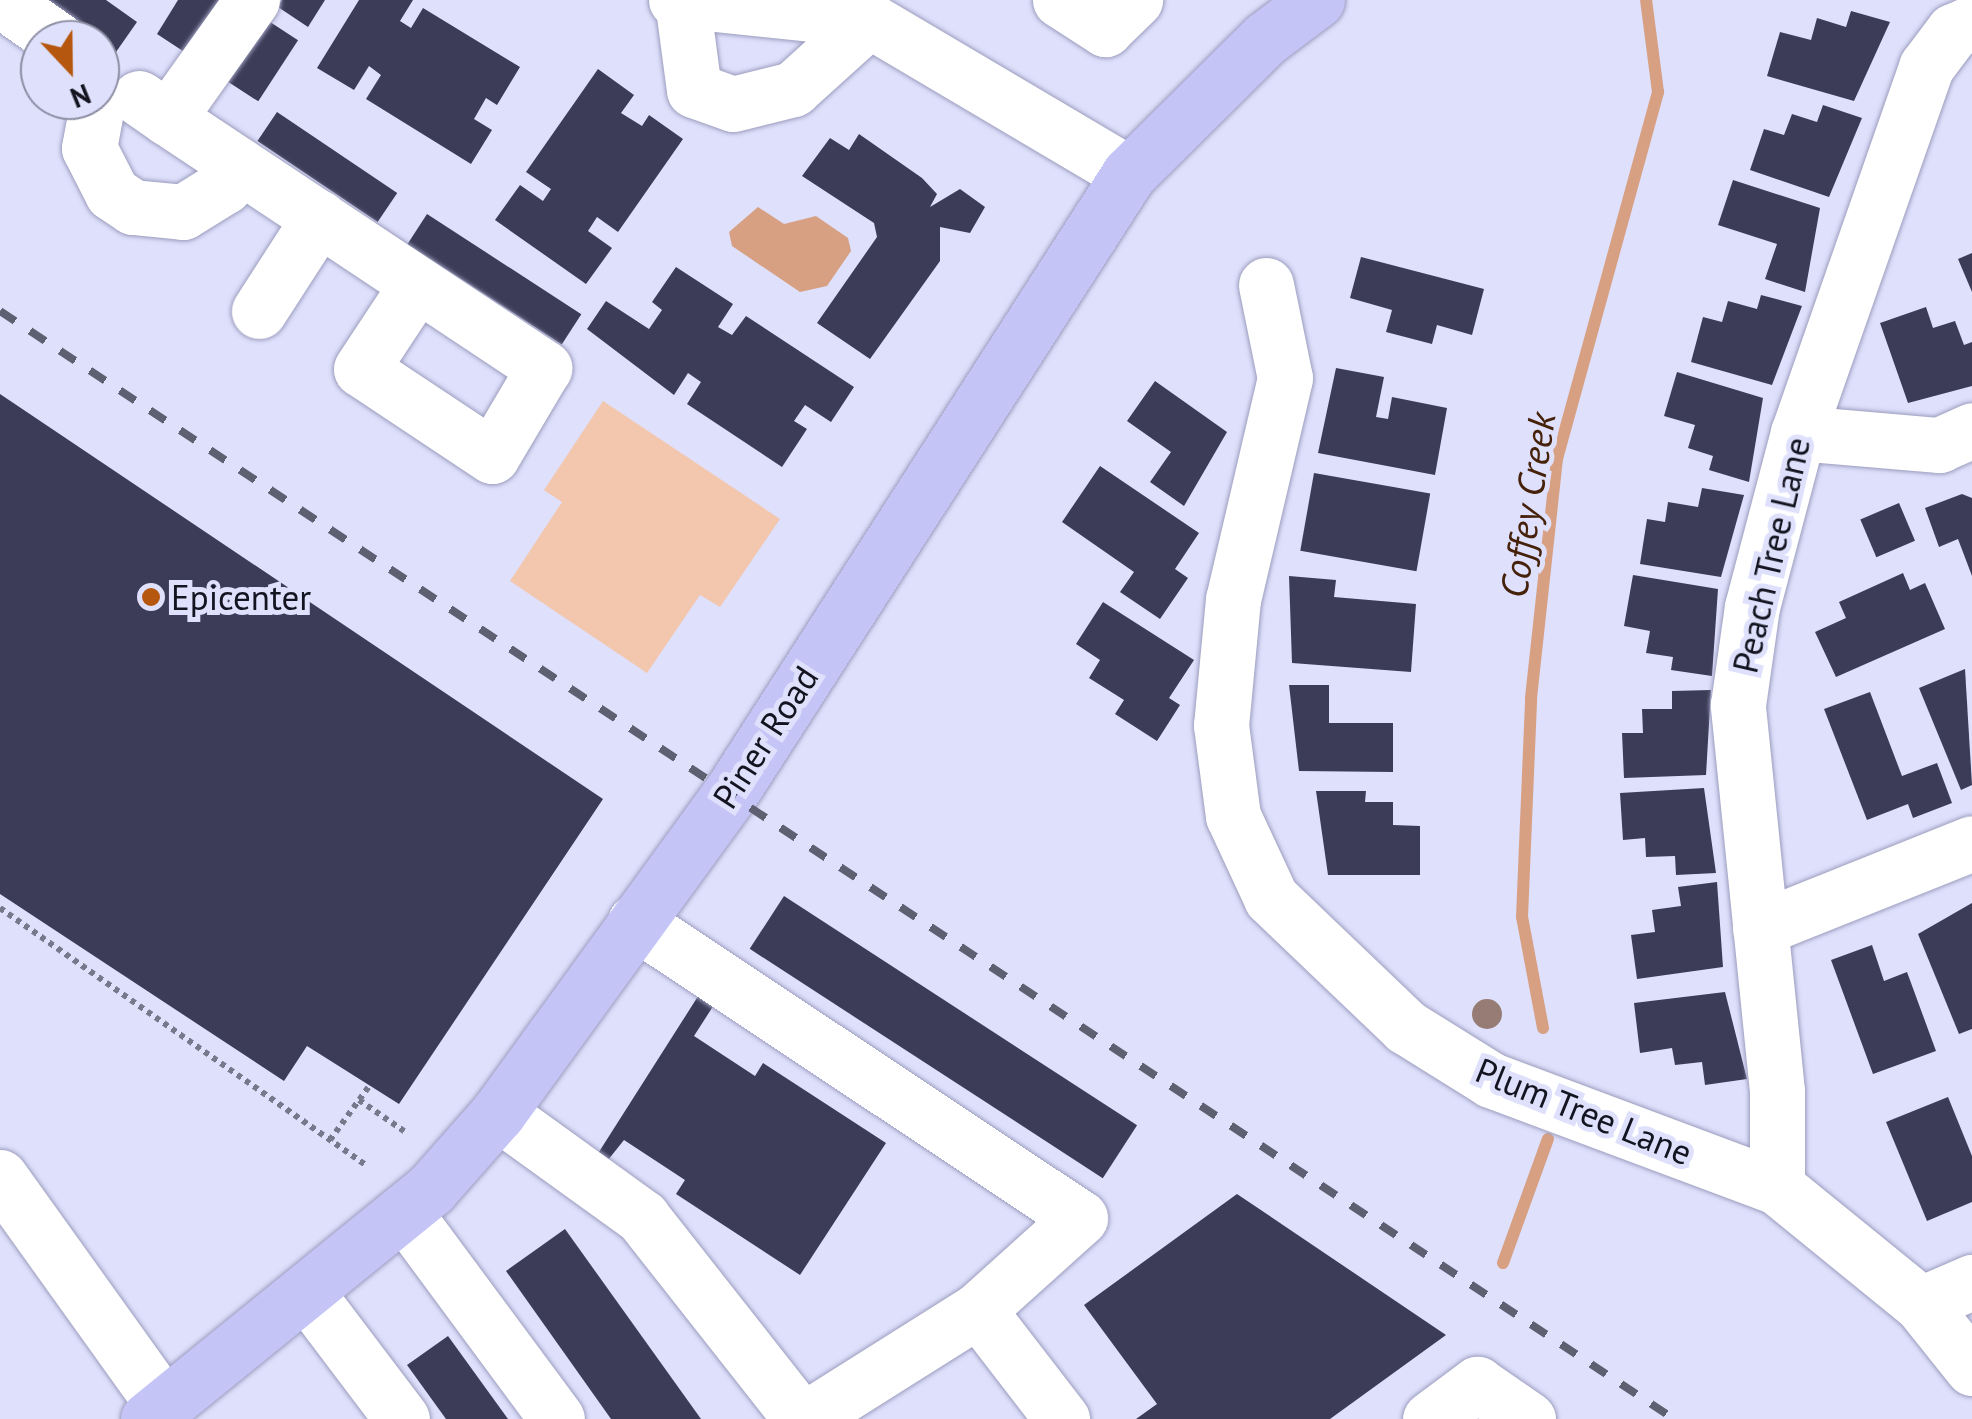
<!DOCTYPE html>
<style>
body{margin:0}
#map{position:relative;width:1972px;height:1419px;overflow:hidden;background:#dee0fc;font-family:"PT Sans",sans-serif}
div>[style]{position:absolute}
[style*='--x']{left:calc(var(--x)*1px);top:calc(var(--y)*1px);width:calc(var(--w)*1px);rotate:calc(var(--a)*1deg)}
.green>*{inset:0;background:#f3c6ae}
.water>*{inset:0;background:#d7a083}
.stream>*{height:12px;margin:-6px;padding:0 6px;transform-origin:6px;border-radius:6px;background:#d7a083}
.building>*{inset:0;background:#3c3c58;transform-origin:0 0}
.path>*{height:6px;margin-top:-3px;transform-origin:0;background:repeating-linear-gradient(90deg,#77788b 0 5px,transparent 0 10px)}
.roads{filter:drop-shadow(0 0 2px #9c9dbe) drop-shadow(0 0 2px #9c9dbe)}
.minor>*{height:55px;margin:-27.5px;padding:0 27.5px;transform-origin:27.5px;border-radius:27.5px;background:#fff}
.major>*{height:55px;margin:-27.5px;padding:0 27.5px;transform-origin:27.5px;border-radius:27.5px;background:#c4c4f7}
.rail>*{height:8px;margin-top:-4px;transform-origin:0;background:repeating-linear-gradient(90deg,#5e5f71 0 18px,transparent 0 36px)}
.trees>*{width:30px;height:30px;margin:-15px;border-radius:50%;background:#967c75}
.dots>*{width:28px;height:28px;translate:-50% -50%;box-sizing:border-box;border:5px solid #dee0fc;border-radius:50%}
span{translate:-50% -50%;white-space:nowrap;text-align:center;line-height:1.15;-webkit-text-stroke:10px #dee0fc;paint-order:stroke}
.street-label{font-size:35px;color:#141420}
.poi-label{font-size:35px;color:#141420}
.left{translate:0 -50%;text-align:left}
.water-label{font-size:38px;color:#46220b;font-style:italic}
.north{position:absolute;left:20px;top:20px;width:100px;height:100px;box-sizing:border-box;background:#dee0fc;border:2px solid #8d8ea4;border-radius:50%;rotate:158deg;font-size:28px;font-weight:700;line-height:40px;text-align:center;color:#141420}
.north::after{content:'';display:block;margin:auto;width:35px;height:45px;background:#b6570f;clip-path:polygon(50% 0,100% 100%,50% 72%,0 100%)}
</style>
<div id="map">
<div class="green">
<div style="clip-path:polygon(603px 401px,780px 519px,720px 607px,700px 595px,647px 673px,510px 581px,562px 502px,544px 490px)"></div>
</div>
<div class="water">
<div style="clip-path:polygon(758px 207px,784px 224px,816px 216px,848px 238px,851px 251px,827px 286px,800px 292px,732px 246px,729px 232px)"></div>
</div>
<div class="stream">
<div style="--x:1543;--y:1028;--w:113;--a:-100.7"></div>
<div style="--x:1522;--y:917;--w:219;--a:-87.6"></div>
<div style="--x:1531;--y:698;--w:240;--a:-83.8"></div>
<div style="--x:1557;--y:459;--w:381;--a:-74.6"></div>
<div style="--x:1658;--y:92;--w:93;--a:-97.4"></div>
<div style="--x:1503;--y:1263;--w:132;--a:-70.1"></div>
</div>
<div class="building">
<div style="clip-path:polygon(39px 0,106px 0,137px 22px,116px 52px)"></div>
<div style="clip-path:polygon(178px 0,223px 0,189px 55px,157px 34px)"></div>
<div style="clip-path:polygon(282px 0,325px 0,308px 27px,278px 7px)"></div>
<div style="clip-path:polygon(359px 0,413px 0,400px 21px,411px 28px,423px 8px,520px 67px,497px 105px,486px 98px,474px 119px,492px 130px,471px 164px,366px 99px,381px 75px,369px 66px,354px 90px,317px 68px)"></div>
<div style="clip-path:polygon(1851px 11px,1890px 22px,1854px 101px,1767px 76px,1780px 32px,1811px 40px,1817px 18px,1846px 27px)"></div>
<div style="left:267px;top:20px;width:37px;height:73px;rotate:33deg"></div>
<div style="clip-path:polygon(598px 69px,634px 95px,621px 113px,642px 126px,649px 115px,683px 139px,618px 232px,597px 217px,588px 231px,612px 248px,586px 284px,495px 220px,520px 185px,543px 201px,551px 189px,526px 172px)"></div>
<div style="clip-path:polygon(1823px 105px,1862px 118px,1829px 197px,1750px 170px,1764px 129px,1784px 135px,1792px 114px,1817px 122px)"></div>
<div style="left:277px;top:112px;width:145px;height:35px;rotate:34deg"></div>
<div style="clip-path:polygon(859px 134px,922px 178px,937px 194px,930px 207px,960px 189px,985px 207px,970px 233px,940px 227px,940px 261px,870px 359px,817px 323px,877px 237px,874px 223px,802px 176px,830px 138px,849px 150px)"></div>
<div style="clip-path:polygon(1733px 180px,1820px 208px,1805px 292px,1765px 279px,1777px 244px,1718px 225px)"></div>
<div style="left:427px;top:214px;width:184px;height:36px;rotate:33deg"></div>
<div style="clip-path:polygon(1972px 253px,1972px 292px,1958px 259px)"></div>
<div style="clip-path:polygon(1361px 257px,1484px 289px,1472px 335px,1437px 325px,1432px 344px,1386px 332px,1392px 310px,1350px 298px)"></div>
<div style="clip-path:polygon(676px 267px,733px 304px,718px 327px,732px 335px,746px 316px,854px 387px,831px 422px,805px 405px,794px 421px,807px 429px,782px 467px,687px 404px,701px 382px,688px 373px,674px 395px,587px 329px,606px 301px,649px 329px,662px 310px,652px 302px)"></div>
<div style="clip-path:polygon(1761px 295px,1802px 306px,1772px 385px,1691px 362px,1703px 317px,1722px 322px,1728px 301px,1757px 309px)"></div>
<div style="clip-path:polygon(1926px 307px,1933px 328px,1955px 321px,1964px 345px,1972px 342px,1972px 386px,1908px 403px,1880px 323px)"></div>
<div style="clip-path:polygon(1336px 368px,1384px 377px,1376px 417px,1388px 419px,1392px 397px,1447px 408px,1435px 475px,1318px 453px)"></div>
<div style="clip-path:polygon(1677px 372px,1763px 398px,1749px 482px,1709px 470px,1713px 456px,1688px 448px,1695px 425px,1664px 416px)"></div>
<div style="clip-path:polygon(1155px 381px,1227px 432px,1184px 506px,1150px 482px,1171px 452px,1127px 421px)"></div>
<div style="clip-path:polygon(0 394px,603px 799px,399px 1104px,307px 1046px,284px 1081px,0 894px)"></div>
<div style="clip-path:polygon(1100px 466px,1199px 533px,1175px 569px,1188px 578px,1160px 619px,1120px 592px,1134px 572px,1062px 522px)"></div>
<div style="left:1314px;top:473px;width:118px;height:79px;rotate:10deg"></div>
<div style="clip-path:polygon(1702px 488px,1744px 495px,1721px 577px,1640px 564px,1647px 519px,1665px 522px,1668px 502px,1698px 507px)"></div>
<div style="clip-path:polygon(1962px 494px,1972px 498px,1972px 576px,1958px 539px,1939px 547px,1925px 508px)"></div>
<div style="left:1899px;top:503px;width:41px;height:42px;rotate:67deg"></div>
<div style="clip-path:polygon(1903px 573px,1910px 590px,1925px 583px,1945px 629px,1836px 677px,1815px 632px,1846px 618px,1839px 602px)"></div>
<div style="clip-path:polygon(1633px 575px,1718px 589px,1712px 676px,1671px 670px,1673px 657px,1646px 653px,1650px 631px,1624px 626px)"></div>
<div style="clip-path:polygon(1289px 576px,1336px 580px,1334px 597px,1416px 604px,1411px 672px,1292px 663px)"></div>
<div style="clip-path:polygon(1103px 602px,1194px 660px,1169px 698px,1180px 705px,1157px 741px,1115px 714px,1124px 700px,1089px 678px,1100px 660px,1076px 644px)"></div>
<div style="clip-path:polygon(1965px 669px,1972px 785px,1961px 790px,1919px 688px)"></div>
<div style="clip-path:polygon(1289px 685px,1329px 685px,1329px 723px,1393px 723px,1393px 772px,1299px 771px)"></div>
<div style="clip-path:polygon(1711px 690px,1706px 775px,1624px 778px,1622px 733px,1643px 733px,1642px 709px,1672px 709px,1672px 691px)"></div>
<div style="clip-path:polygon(1870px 692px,1902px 776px,1937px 763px,1952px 803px,1913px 818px,1908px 804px,1867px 820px,1824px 709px)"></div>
<div style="clip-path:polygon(1704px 788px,1716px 873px,1676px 875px,1675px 856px,1646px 857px,1645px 838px,1623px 840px,1620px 793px)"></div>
<div style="clip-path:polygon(1316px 791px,1366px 791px,1365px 802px,1393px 802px,1393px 825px,1420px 826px,1420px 875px,1328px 875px)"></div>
<div style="clip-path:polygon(1717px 882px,1723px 967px,1637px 979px,1631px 935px,1655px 932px,1652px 910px,1681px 906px,1678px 887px)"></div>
<div style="left:784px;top:896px;width:421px;height:63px;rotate:33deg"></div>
<div style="clip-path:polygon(1972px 903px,1972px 1029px,1959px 1034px,1918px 934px)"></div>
<div style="clip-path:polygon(1872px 945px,1884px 981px,1907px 972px,1936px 1051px,1873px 1074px,1831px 960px)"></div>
<div style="clip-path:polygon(702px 990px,719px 997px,694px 1036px,755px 1076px,763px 1063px,886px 1143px,800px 1275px,676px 1194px,685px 1180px,624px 1140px,608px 1160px,597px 1155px)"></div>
<div style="clip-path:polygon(1725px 992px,1747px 1079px,1705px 1085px,1702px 1062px,1675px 1065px,1672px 1048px,1640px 1053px,1634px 1003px)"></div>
<div style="clip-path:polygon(1948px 1097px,1972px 1156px,1972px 1202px,1927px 1221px,1886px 1122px)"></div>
<div style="clip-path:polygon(1237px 1194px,1446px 1335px,1330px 1419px,1136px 1419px,1157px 1404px,1084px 1305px)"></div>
<div style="clip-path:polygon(565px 1229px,701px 1419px,611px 1419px,506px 1271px)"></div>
<div style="clip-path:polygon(448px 1336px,508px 1419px,446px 1419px,407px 1365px)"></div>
</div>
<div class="path">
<div style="--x:0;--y:908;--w:447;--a:35.1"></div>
<div style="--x:359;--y:1100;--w:55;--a:34.6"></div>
<div style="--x:330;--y:1140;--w:68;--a:-54"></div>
</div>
<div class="roads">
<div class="minor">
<div style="--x:1;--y:0;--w:70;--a:35.1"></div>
<div style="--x:676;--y:0;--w:194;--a:5.9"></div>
<div style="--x:869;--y:20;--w:302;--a:30.6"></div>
<div style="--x:682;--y:0;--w:91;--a:82.4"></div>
<div style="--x:694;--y:90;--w:41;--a:19.7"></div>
<div style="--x:733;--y:104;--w:62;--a:-14"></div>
<div style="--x:793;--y:89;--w:103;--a:-42.2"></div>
<div style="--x:1060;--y:0;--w:54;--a:32.8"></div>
<div style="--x:1105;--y:29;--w:42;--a:-44"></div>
<div style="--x:139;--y:98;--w:35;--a:35"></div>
<div style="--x:168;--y:118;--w:145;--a:-54.6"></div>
<div style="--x:98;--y:100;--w:49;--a:100.6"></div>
<div style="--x:89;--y:148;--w:51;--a:62.9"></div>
<div style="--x:112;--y:193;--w:25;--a:34"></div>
<div style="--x:133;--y:207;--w:50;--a:5.7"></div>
<div style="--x:183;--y:212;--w:49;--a:-31.8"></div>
<div style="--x:225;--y:186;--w:25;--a:-58"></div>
<div style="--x:168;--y:118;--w:452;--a:33.6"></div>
<div style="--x:544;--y:368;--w:102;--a:120.6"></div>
<div style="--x:492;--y:456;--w:157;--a:-146.4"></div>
<div style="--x:361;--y:369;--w:102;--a:-56.6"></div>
<div style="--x:1266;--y:285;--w:95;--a:78.5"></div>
<div style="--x:1285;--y:378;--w:227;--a:103.2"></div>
<div style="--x:1233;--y:599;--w:127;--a:95.4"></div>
<div style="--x:1221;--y:725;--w:92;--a:82.5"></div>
<div style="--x:1233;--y:816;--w:90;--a:65.1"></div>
<div style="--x:1271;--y:898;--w:187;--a:43.7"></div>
<div style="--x:1406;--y:1027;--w:100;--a:31.9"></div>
<div style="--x:1491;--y:1080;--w:305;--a:20.5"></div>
<div style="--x:1777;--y:1187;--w:186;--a:39.1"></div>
<div style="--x:1921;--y:1304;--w:82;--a:51.4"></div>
<div style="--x:259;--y:311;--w:111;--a:-57.2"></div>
<div style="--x:1798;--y:433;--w:142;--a:4.9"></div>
<div style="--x:1939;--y:445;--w:36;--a:-24"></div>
<div style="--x:635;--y:922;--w:534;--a:33.63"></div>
<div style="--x:1080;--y:1218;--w:137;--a:138"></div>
<div style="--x:978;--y:1310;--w:204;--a:147.8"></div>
<div style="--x:1760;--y:928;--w:228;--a:-21.8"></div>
<div style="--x:498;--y:1113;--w:178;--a:35.8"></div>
<div style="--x:642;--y:1217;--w:257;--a:51.8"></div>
<div style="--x:0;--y:1177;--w:282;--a:54.4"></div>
<div style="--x:1777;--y:1187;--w:96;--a:-90"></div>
<div style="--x:1777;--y:1091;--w:388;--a:-95.8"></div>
<div style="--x:1738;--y:705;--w:99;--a:-81.9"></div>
<div style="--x:1752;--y:607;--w:180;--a:-75.2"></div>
<div style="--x:1798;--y:433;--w:388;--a:-70.7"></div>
<div style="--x:1926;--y:67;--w:45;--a:-53.1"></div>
<div style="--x:1953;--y:31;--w:21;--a:-23"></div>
<div style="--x:404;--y:1212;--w:257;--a:53.5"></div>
<div style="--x:306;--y:1292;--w:159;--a:52.9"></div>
<div style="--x:1921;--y:1304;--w:56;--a:-23.3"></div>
<div style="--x:978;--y:1310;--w:138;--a:52.4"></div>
<div style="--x:1430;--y:1419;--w:59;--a:-36.7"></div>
<div style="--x:1477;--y:1384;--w:62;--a:34.5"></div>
</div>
<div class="major">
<div style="--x:148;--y:1419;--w:365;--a:-39.1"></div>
<div style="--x:431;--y:1189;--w:101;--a:-48.6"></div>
<div style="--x:498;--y:1113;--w:394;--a:-54"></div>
<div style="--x:730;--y:794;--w:737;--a:-57.24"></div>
<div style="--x:1129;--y:174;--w:192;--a:-44.8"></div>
<div style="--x:1265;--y:39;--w:65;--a:-36.9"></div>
</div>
</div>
<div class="rail">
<div style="--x:0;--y:311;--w:2007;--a:33.5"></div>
</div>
<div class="trees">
<div style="left:1487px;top:1014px"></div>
</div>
<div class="dots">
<div style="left:151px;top:597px;background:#b6570f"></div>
</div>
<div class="street-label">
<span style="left:1771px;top:555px;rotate:-77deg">Peach Tree Lane</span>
<span style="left:765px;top:737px;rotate:-57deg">Piner Road</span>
<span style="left:1584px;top:1111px;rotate:22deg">Plum Tree Lane</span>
</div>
<div class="poi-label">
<span class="left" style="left:171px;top:597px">Epicenter</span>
</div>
<div class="water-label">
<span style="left:1527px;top:505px;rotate:-81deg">Coffey Creek</span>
</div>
<div class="north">N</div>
</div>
